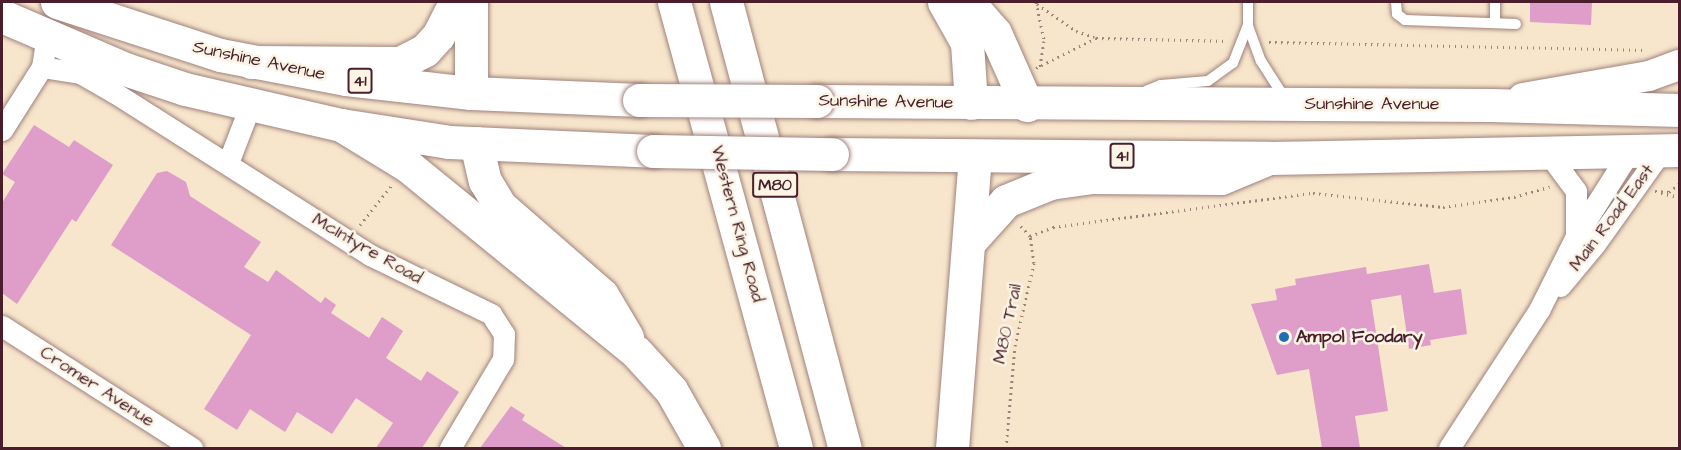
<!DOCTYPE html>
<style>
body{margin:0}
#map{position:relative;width:1681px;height:450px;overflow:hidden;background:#f7e5cc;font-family:"Architects Daughter",sans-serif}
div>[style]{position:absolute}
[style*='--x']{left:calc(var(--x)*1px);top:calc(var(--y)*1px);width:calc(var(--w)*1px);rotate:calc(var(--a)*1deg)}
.building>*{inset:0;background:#df9dc9}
.path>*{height:3px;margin-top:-1.5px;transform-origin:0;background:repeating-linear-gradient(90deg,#a0827c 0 1.5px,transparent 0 6px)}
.roads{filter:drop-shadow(0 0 2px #a0827c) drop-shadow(0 0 2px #a0827c)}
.lane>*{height:10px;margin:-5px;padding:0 5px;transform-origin:5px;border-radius:5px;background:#fff}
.street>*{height:21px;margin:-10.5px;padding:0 10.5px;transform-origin:10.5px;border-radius:10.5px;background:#fff}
.secondary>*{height:30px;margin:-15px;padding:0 15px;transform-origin:15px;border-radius:15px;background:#fff}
.primary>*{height:33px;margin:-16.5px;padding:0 16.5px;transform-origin:16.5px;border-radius:16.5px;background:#fff}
.highway>*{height:33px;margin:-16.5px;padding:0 16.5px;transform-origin:16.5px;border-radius:16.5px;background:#fff}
.bridges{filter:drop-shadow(0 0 2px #a0827c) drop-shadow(0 0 2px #a0827c)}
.primary-bridge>*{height:33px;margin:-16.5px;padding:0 16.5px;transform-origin:16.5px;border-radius:16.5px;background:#fff}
.dots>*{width:16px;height:16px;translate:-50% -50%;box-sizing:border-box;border:3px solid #fcf5e5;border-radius:50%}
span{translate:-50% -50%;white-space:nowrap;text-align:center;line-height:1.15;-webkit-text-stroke:5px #fcf5e5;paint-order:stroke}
.shield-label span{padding:2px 4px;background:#fcf5e5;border:2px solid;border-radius:4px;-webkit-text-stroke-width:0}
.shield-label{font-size:16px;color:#4a1f2b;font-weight:700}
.street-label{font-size:18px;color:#4a1f2b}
.poi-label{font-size:18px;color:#4a1f2b;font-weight:700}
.left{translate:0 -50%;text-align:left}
.frame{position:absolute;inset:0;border:3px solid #4a1f2b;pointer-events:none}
</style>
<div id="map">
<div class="building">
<div style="clip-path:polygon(1530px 2px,1592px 2px,1591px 25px,1530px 22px)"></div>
<div style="clip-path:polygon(34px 125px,69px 147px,74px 140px,113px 165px,76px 222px,72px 219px,17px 304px,2px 293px,2px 203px,15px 182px,2px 174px)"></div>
<div style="clip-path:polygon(167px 171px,186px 182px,190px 196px,261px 242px,244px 267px,268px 282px,276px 270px,321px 303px,325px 297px,336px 305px,331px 313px,369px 338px,382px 317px,403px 331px,386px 358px,421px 381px,427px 371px,459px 392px,422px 448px,376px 448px,393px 423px,356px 398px,332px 434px,297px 412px,285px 432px,250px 409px,237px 430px,204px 409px,251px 335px,111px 245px,157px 173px)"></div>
<div style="clip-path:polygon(1429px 264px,1434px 293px,1461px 289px,1467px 334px,1430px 340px,1431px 345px,1409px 349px,1401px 295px,1371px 300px,1388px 411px,1355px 416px,1360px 448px,1322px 448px,1309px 369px,1277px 375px,1251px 304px,1277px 300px,1275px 289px,1296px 285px,1295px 279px,1366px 267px,1367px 274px)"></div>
<div style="clip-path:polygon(511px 406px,525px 415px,522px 420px,566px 448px,480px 448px)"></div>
</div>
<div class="path">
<div style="--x:1036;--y:2;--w:40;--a:78"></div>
<div style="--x:1044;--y:41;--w:26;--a:99"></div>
<div style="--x:1037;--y:4;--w:47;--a:34.7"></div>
<div style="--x:1076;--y:31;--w:19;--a:18"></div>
<div style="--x:1269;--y:42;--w:377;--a:1.2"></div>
<div style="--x:1036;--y:68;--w:67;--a:-26.6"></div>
<div style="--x:1096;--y:38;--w:130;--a:1.3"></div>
<div style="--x:1655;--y:191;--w:14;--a:4"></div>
<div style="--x:1669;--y:192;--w:14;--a:-39"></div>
<div style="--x:1661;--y:193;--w:19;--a:12"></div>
<div style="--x:360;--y:225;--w:50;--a:-51.5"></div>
<div style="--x:1030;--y:236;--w:25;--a:-21"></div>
<div style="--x:1053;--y:227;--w:262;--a:-7.5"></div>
<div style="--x:1313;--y:193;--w:131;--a:6.1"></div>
<div style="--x:1443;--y:207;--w:72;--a:-8"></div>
<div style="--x:1514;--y:197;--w:37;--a:-16"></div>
<div style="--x:1006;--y:448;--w:102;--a:-85"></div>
<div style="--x:1015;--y:346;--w:85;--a:-77.1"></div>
<div style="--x:1034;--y:263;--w:27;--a:-98"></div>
<div style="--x:1030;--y:236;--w:16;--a:-133"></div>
</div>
<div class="roads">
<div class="lane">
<div style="--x:1396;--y:2;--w:12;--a:85"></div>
<div style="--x:1397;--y:14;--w:10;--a:37"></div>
<div style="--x:1405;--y:20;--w:111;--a:2.1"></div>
<div style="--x:1495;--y:23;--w:21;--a:-90"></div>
<div style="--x:1248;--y:26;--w:37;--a:70"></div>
<div style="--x:1261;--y:61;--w:43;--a:57.4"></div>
<div style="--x:1146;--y:91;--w:16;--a:-22"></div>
<div style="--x:1161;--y:85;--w:47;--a:-4.9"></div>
<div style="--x:1208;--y:81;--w:31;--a:-36"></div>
<div style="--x:1233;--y:63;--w:41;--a:-68.5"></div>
<div style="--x:1248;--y:25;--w:23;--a:-90"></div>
</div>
<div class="street">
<div style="--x:42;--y:67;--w:38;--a:9"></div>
<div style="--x:80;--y:73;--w:40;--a:29.7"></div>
<div style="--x:115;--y:93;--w:302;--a:32.4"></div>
<div style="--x:370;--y:255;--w:135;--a:26"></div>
<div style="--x:491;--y:314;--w:24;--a:57"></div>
<div style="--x:504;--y:334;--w:25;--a:92"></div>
<div style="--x:503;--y:359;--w:104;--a:120.8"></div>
<div style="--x:2;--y:130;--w:75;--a:-57.6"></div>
<div style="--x:42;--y:67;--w:30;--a:-81"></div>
<div style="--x:1548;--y:153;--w:47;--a:53.6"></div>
<div style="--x:1576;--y:191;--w:41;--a:90"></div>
<div style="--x:228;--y:163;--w:61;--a:-68.9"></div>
<div style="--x:1560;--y:286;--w:55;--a:-50.2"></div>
<div style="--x:1595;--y:244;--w:115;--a:-54.5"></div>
<div style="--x:2;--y:326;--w:226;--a:32.7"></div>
<div style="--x:1449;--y:448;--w:165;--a:-56.9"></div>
<div style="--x:1539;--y:310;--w:83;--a:-63.4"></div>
<div style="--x:1576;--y:236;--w:101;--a:-57.6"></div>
</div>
<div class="secondary">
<div style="--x:1523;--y:98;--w:128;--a:-9.9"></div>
<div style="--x:1649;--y:76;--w:33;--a:-20"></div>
</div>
<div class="primary">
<div style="--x:57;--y:2;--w:171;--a:18"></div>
<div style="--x:220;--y:55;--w:128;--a:10.8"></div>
<div style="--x:346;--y:79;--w:126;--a:6.4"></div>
<div style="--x:471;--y:93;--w:168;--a:2.4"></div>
<div style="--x:2;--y:16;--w:134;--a:23.3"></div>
<div style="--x:125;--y:69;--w:63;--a:18.4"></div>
<div style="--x:185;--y:89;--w:160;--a:13"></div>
<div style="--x:341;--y:125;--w:109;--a:8.9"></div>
<div style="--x:449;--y:142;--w:204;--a:2.5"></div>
<div style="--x:817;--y:101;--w:673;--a:0.34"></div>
<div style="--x:1490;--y:105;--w:190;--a:1.5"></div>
<div style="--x:832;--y:154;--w:437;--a:0.5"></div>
<div style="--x:1269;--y:158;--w:411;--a:-1.1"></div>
</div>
<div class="highway">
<div style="--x:674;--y:2;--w:462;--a:74.7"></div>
<div style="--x:726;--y:2;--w:462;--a:75.1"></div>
<div style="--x:944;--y:2;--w:47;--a:60.7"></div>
<div style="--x:967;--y:43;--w:60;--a:86.2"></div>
<div style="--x:968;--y:2;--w:41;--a:48.9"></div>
<div style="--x:995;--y:33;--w:79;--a:66"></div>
<div style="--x:251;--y:62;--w:149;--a:0.4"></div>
<div style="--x:400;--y:63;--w:28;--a:-27"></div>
<div style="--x:425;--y:50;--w:19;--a:-47"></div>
<div style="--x:438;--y:36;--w:38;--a:-63"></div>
<div style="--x:471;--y:93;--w:91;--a:-90"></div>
<div style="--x:341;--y:125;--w:79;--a:31.5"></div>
<div style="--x:408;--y:166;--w:294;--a:39.2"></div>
<div style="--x:636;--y:352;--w:52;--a:47.4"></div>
<div style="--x:671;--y:390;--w:67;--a:60.4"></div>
<div style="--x:476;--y:143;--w:39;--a:77"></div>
<div style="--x:485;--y:181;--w:29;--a:59"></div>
<div style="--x:500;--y:206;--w:135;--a:41.1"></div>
<div style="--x:602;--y:295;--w:49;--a:59.2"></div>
<div style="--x:970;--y:241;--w:54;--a:-48"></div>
<div style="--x:1006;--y:201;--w:48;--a:-22.2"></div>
<div style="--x:1050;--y:183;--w:41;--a:-8.3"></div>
<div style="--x:1091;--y:177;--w:130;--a:0.4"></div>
<div style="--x:1221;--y:178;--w:52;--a:-22.6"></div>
<div style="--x:952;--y:448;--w:293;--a:-85.5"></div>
</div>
</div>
<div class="bridges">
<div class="primary-bridge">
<div style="--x:639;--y:100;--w:178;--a:0.3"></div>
<div style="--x:653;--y:151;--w:179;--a:1"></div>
</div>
</div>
<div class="dots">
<div style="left:1284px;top:337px;background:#1f6fb2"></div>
</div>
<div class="shield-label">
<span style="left:360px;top:81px">41</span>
<span style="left:1122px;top:156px">41</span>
<span style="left:775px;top:185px">M80</span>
</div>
<div class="street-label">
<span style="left:259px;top:61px;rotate:12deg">Sunshine Avenue</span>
<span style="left:886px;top:102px;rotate:1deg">Sunshine Avenue</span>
<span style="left:1372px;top:104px">Sunshine Avenue</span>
<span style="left:1612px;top:218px;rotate:-53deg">Main Road East</span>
<span style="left:737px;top:224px;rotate:75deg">Western Ring Road</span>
<span style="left:367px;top:249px;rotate:30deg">McIntyre Road</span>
<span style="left:1008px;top:324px;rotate:-78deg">M80 Trail</span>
<span style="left:97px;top:387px;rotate:33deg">Cromer Avenue</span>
</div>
<div class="poi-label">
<span class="left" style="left:1296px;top:337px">Ampol Foodary</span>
</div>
<div class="frame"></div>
</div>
